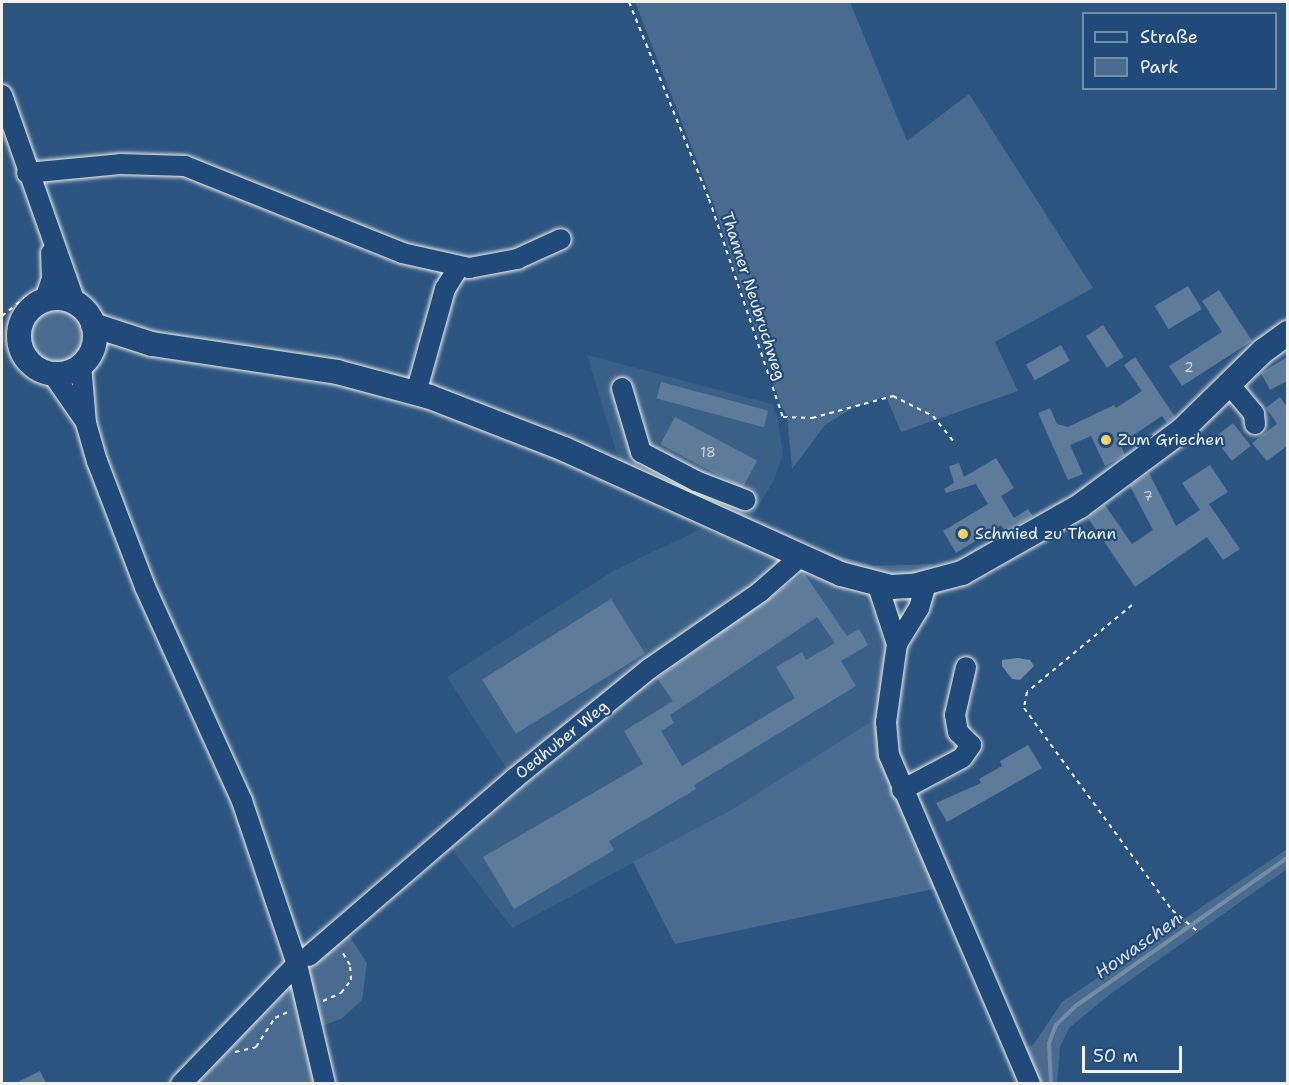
<!DOCTYPE html>
<meta charset="utf-8">
<style>
body{margin:0}
#map{position:relative;width:1289px;height:1085px;overflow:hidden;background:#2c5481;font-family:"Shantell Sans",sans-serif}
div>[style]{position:absolute}
[style*='--x']{left:calc(var(--x)*1px);top:calc(var(--y)*1px);width:calc(var(--w)*1px);rotate:calc(var(--a)*1deg)}
.built>*{inset:0;background:#3b6088}
.green>*{inset:0;background:#496b90}
.round{border-radius:50%}
.water>*{inset:0;background:#738ca6}
.stream>*{height:4px;margin:-2px;padding:0 2px;transform-origin:2px;border-radius:2px;background:#738ca6}
.building>*{inset:0;background:#5e7b9a;transform-origin:0 0}
.path>*{height:2px;margin-top:-1px;transform-origin:0;background:repeating-linear-gradient(90deg,#f4f1e8 0 4.5px,transparent 0 9px)}
.roads{filter:drop-shadow(0 0 2px #f4f1e8) drop-shadow(0 0 2px #f4f1e8)}
.minor>*{height:20px;margin:-10px;padding:0 10px;transform-origin:10px;border-radius:10px;background:#1f4a7a}
.major>*{height:24px;margin:-12px;padding:0 12px;transform-origin:12px;border-radius:12px;background:#1f4a7a}
.major>.ring{margin:-12px;padding:0;box-sizing:content-box;background:none;border:24px solid #1f4a7a;border-radius:50%}
.dots>*{width:16px;height:16px;translate:-50% -50%;box-sizing:border-box;border:3px solid #1f4a7a;border-radius:50%}
span{translate:-50% -50%;white-space:nowrap;text-align:center;line-height:1.15;-webkit-text-stroke:4.5px #1f4a7a;paint-order:stroke}
.number-label{font-size:14px;color:#ced4d4}
.number-label span{-webkit-text-stroke-width:0}
.street-label{font-size:16px;color:#f4f1e8}
.poi-label{font-size:16px;color:#f4f1e8}
.left{translate:0 -50%;text-align:left}
.water-label{font-size:18px;color:#dadddb;font-style:italic}
.frame{position:absolute;inset:0;border:3px solid #f4f1e8;pointer-events:none}
.legend{position:absolute;left:1082px;top:12px;width:195px;height:78px;box-sizing:border-box;background:#1f4a7a;border:2px solid #748da6;margin:0;padding:8px 10px;list-style:none;font-size:18px;color:#f4f1e8}
.legend li{display:flex;align-items:center;gap:12px;height:30px}
.legend b{width:30px;border:2px solid #748da6}
.scale{position:absolute;left:1082px;top:1046px;width:100px;height:27px;box-sizing:border-box;border:3px solid #f4f1e8;border-top:0;padding-left:8px;font-size:18px;line-height:21px;white-space:nowrap;color:#f4f1e8;-webkit-text-stroke:4px #1f4a7a;paint-order:stroke}
</style>
<div id="map">
<div class="built">
<div style="clip-path:polygon(587px 355px,772px 404px,778px 419px,783px 454px,774px 480px,748px 524px,620px 464px)"></div>
<div style="clip-path:polygon(701px 529px,751px 546px,864px 598px,875px 613px,885px 647px,880px 716px,731px 810px,512px 928px,441px 835px,511px 775px,447px 677px,615px 570px)"></div>
</div>
<div class="green">
<div style="clip-path:polygon(635px 2px,850px 2px,907px 141px,969px 94px,1093px 288px,995px 342px,1018px 391px,901px 432px,886px 396px,851px 409px,825px 425px,792px 469px,787px 415px,781px 405px,713px 202px)"></div>
<div class="round" style="left:26px;top:307px;width:60px;height:60px"></div>
<div style="clip-path:polygon(783px 540px,874px 566px,935px 564px,912px 576px,869px 575px)"></div>
<div style="clip-path:polygon(880px 716px,938px 888px,675px 944px,633px 862px,731px 810px)"></div>
<div style="clip-path:polygon(1287px 849px,1287px 869px,1109px 995px,1069px 1028px,1060px 1047px,1057px 1083px,1038px 1083px,1023px 1047px,1033px 1045px,1062px 1002px)"></div>
<div style="clip-path:polygon(351px 922px,350px 937px,367px 963px,362px 1000px,341px 1019px,321px 1026px,309px 976px,310px 962px)"></div>
<div style="clip-path:polygon(283px 985px,296px 990px,319px 1083px,186px 1084px)"></div>
</div>
<div class="water">
<div style="clip-path:polygon(1018px 658px,1030px 660px,1034px 666px,1020px 680px,1012px 679px,1002px 666px,1002px 660px)"></div>
</div>
<div class="stream">
<div style="--x:1051;--y:1084;--w:41;--a:-92.8"></div>
<div style="--x:1049;--y:1043;--w:19;--a:-69"></div>
<div style="--x:1056;--y:1025;--w:29;--a:-44"></div>
<div style="--x:1077;--y:1005;--w:258;--a:-35"></div>
</div>
<div class="building">
<div style="left:1188px;top:286px;width:27px;height:39px;rotate:59deg"></div>
<div style="clip-path:polygon(1219px 290px,1252px 341px,1182px 386px,1169px 366px,1222px 332px,1202px 301px)"></div>
<div style="left:1103px;top:325px;width:38px;height:20px;rotate:57deg"></div>
<div style="left:1061px;top:345px;width:18px;height:40px;rotate:61deg"></div>
<div style="clip-path:polygon(1135px 357px,1175px 417px,1167px 423px,1162px 416px,1120px 444px,1125px 455px,1105px 466px,1091px 436px,1070px 445px,1083px 474px,1068px 480px,1038px 413px,1050px 408px,1057px 424px,1068px 427px,1114px 405px,1116px 408px,1142px 391px,1124px 365px)"></div>
<div style="clip-path:polygon(1287px 357px,1287px 381px,1270px 390px,1261px 373px)"></div>
<div style="left:661px;top:382px;width:111px;height:17px;rotate:15deg"></div>
<div style="clip-path:polygon(1280px 397px,1287px 407px,1287px 446px,1267px 461px,1252px 443px,1277px 424px,1266px 408px)"></div>
<div style="left:675px;top:417px;width:93px;height:31px;rotate:28deg"></div>
<div style="left:1233px;top:423px;width:29px;height:24px;rotate:52deg"></div>
<div style="clip-path:polygon(996px 458px,1014px 488px,1001px 496px,1014px 518px,1028px 509px,1033px 516px,1005px 532px,1001px 525px,956px 553px,943px 531px,988px 504px,976px 484px,946px 493px,944px 489px,954px 483px,949px 466px,959px 463px,964px 477px)"></div>
<div style="clip-path:polygon(1210px 465px,1228px 492px,1209px 504px,1240px 549px,1223px 560px,1207px 537px,1135px 587px,1088px 518px,1105px 505px,1132px 544px,1153px 530px,1130px 486px,1149px 473px,1176px 526px,1200px 510px,1182px 483px)"></div>
<div style="clip-path:polygon(evenodd,804px 573px,847px 636px,859px 629px,868px 645px,841px 661px,856px 686px,694px 785px,696px 789px,609px 841px,614px 850px,514px 909px,483px 857px,643px 764px,624px 731px,673px 701px,657px 678px,804px 573px,817px 617px,835px 643px,806px 660px,802px 652px,776px 667px,795px 698px,682px 766px,661px 731px,674px 723px,670px 715px,817px 617px)"></div>
<div style="left:611px;top:599px;width:64px;height:152px;rotate:58deg"></div>
<div style="clip-path:polygon(1028px 745px,1042px 768px,947px 822px,936px 803px,981px 783px,979px 779px,1002px 766px,1000px 761px)"></div>
<div style="clip-path:polygon(40px 1071px,46px 1083px,16px 1083px)"></div>
</div>
<div class="path">
<div style="--x:629;--y:2;--w:213;--a:67.9"></div>
<div style="--x:709;--y:199;--w:230;--a:71.3"></div>
<div style="--x:783;--y:417;--w:29;--a:2"></div>
<div style="--x:812;--y:418;--w:84;--a:-15.2"></div>
<div style="--x:893;--y:396;--w:45;--a:26.6"></div>
<div style="--x:933;--y:416;--w:35;--a:51"></div>
<div style="--x:2;--y:316;--w:33;--a:-39"></div>
<div style="--x:1132;--y:605;--w:136;--a:140.4"></div>
<div style="--x:1027;--y:692;--w:16;--a:101"></div>
<div style="--x:1024;--y:708;--w:250;--a:53.8"></div>
<div style="--x:1172;--y:910;--w:35;--a:40"></div>
<div style="--x:323;--y:1001;--w:20;--a:-24"></div>
<div style="--x:341;--y:993;--w:16;--a:-52"></div>
<div style="--x:351;--y:980;--w:15;--a:-94"></div>
<div style="--x:350;--y:965;--w:17;--a:-121"></div>
<div style="--x:235;--y:1052;--w:22;--a:-13"></div>
<div style="--x:256;--y:1047;--w:35;--a:-57"></div>
<div style="--x:275;--y:1018;--w:17;--a:-25"></div>
</div>
<div class="roads">
<div class="minor">
<div style="--x:2;--y:95;--w:219;--a:70.6"></div>
<div style="--x:27;--y:173;--w:93;--a:-5.5"></div>
<div style="--x:120;--y:164;--w:65;--a:1.8"></div>
<div style="--x:185;--y:166;--w:234;--a:21.8"></div>
<div style="--x:402;--y:253;--w:69;--a:12.6"></div>
<div style="--x:469;--y:268;--w:49;--a:-10.6"></div>
<div style="--x:517;--y:259;--w:48;--a:-24.4"></div>
<div style="--x:45;--y:299;--w:21;--a:-71"></div>
<div style="--x:52;--y:279;--w:26;--a:-92"></div>
<div style="--x:81;--y:364;--w:59;--a:85.2"></div>
<div style="--x:86;--y:423;--w:40;--a:74"></div>
<div style="--x:97;--y:461;--w:135;--a:69.1"></div>
<div style="--x:145;--y:587;--w:235;--a:65.6"></div>
<div style="--x:242;--y:801;--w:172;--a:71.4"></div>
<div style="--x:297;--y:964;--w:123;--a:76.9"></div>
<div style="--x:52;--y:373;--w:55;--a:55.4"></div>
<div style="--x:1229;--y:384;--w:39;--a:50"></div>
<div style="--x:1254;--y:414;--w:10;--a:84"></div>
<div style="--x:622;--y:388;--w:67;--a:73.5"></div>
<div style="--x:641;--y:452;--w:62;--a:27.8"></div>
<div style="--x:696;--y:481;--w:53;--a:21.2"></div>
<div style="--x:416;--y:393;--w:108;--a:-74.4"></div>
<div style="--x:445;--y:289;--w:26;--a:-58"></div>
<div style="--x:926;--y:584;--w:25;--a:106"></div>
<div style="--x:919;--y:608;--w:42;--a:121.4"></div>
<div style="--x:897;--y:644;--w:79;--a:98"></div>
<div style="--x:886;--y:722;--w:33;--a:85"></div>
<div style="--x:889;--y:755;--w:358;--a:66.8"></div>
<div style="--x:878;--y:586;--w:61;--a:71.9"></div>
<div style="--x:902;--y:790;--w:68;--a:-28.1"></div>
<div style="--x:962;--y:758;--w:16;--a:-55"></div>
<div style="--x:971;--y:745;--w:18;--a:-135"></div>
<div style="--x:958;--y:732;--w:17;--a:-100"></div>
<div style="--x:955;--y:715;--w:49;--a:-77.1"></div>
<div style="--x:309;--y:956;--w:271;--a:-40.8"></div>
<div style="--x:514;--y:779;--w:174;--a:-39.2"></div>
<div style="--x:649;--y:669;--w:135;--a:-34.7"></div>
<div style="--x:760;--y:592;--w:53;--a:-41.2"></div>
<div style="--x:181;--y:1084;--w:167;--a:-46"></div>
</div>
<div class="major">
<div class="ring" style="left:19px;top:298px;width:52px;height:52px"></div>
<div style="--x:93;--y:325;--w:62;--a:17.9"></div>
<div style="--x:152;--y:344;--w:187;--a:8.6"></div>
<div style="--x:337;--y:372;--w:96;--a:15"></div>
<div style="--x:430;--y:397;--w:144;--a:21.2"></div>
<div style="--x:564;--y:449;--w:304;--a:24.3"></div>
<div style="--x:841;--y:574;--w:52;--a:14.6"></div>
<div style="--x:891;--y:587;--w:22;--a:-3"></div>
<div style="--x:913;--y:586;--w:51;--a:-14.9"></div>
<div style="--x:962;--y:573;--w:136;--a:-29.6"></div>
<div style="--x:1080;--y:506;--w:126;--a:-36.6"></div>
<div style="--x:1181;--y:431;--w:115;--a:-44.3"></div>
<div style="--x:1263;--y:351;--w:31;--a:-36"></div>
</div>
</div>
<div class="dots">
<div style="left:1106px;top:440px;background:#ffd166"></div>
<div style="left:963px;top:534px;background:#ffd166"></div>
</div>
<div class="number-label">
<span style="left:1189px;top:367px">2</span>
<span style="left:708px;top:452px">18</span>
<span style="left:1148px;top:496px">7</span>
</div>
<div class="street-label">
<span style="left:753px;top:296px;rotate:72deg">Thanner Neubruchweg</span>
<span style="left:562px;top:740px;rotate:-39deg">Oedhuber Weg</span>
</div>
<div class="poi-label">
<span class="left" style="left:1118px;top:440px">Zum Griechen</span>
<span class="left" style="left:975px;top:534px">Schmied zu Thann</span>
</div>
<div class="water-label">
<span style="left:1138px;top:946px;rotate:-35deg">Howaschen</span>
</div>
<div class="frame"></div>
<ul class="legend">
<li><b style="height:8px;background:#1f4a7a"></b>Straße</li>
<li><b style="height:16px;background:#496b90"></b>Park</li>
</ul>
<div class="scale">50 m</div>
</div>
